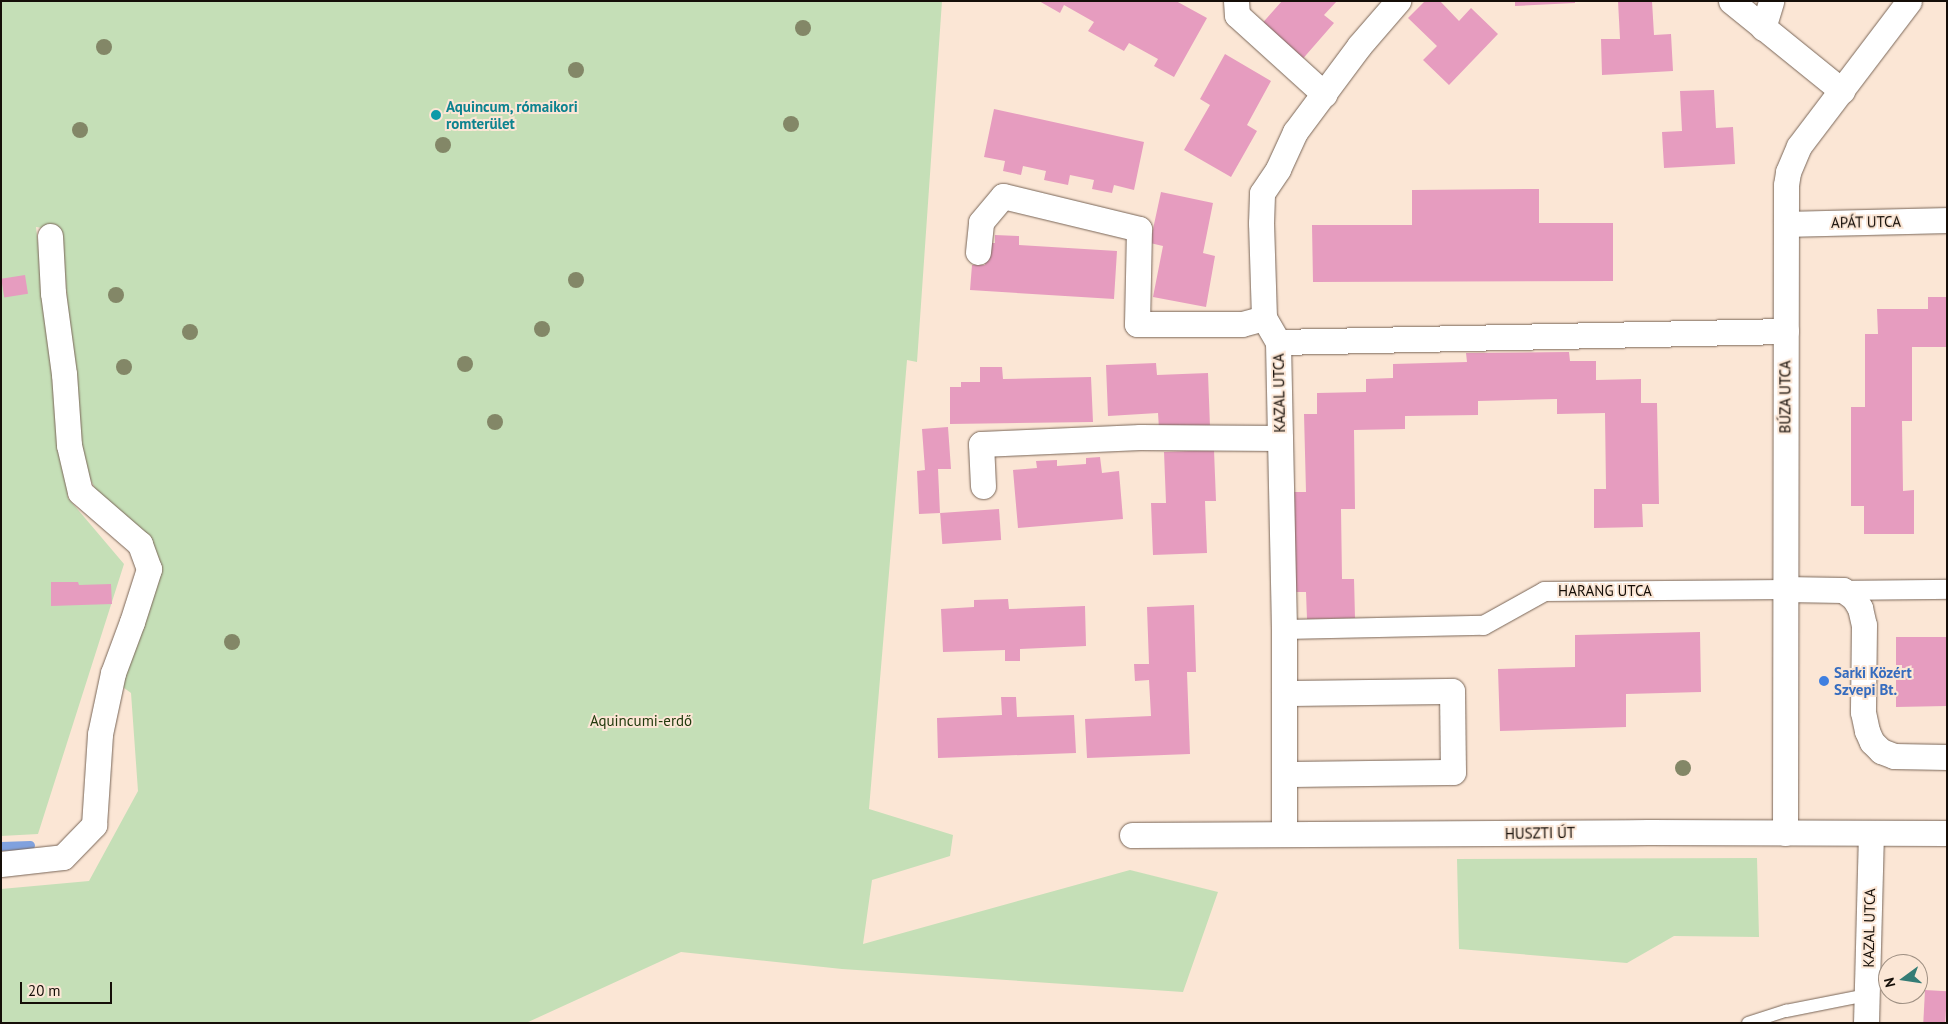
<!DOCTYPE html>
<meta charset="utf-8">
<style>
body{margin:0}
#map{position:relative;width:1948px;height:1024px;overflow:hidden;background:#fbe6d5;font-family:"PT Sans",sans-serif}
div>[style]{position:absolute}
[style*='--x']{left:calc(var(--x)*1px);top:calc(var(--y)*1px);width:calc(var(--w)*1px);rotate:calc(var(--a)*1deg)}
.green>*{inset:0;background:#c5dfb7}
.stream>*{height:9px;margin:-4.5px;padding:0 4.5px;transform-origin:4.5px;border-radius:4.5px;background:#80a1de}
.building>*{inset:0;background:#e69cbf;transform-origin:0 0}
.roads{filter:drop-shadow(0 0 1px #796658) drop-shadow(0 0 1px #796658)}
.service>*{height:12px;margin:-6px;padding:0 6px;transform-origin:6px;border-radius:6px;background:#fff}
.pedestrian>*{height:19px;margin:-9.5px;padding:0 9.5px;transform-origin:9.5px;border-radius:9.5px;background:#fff}
.minor>*{height:25px;margin:-12.5px;padding:0 12.5px;transform-origin:12.5px;border-radius:12.5px;background:#fff}
.trees>*{width:16px;height:16px;margin:-8px;border-radius:50%;background:#838767}
.dots>*{width:14px;height:14px;translate:-50% -50%;box-sizing:border-box;border:2px solid #fbe6d5;border-radius:50%}
span{translate:-50% -50%;white-space:nowrap;text-align:center;line-height:1.15;-webkit-text-stroke:4px #fbe6d5;paint-order:stroke}
.culture-label{font-size:15px;color:#0d838f;font-weight:700}
.left{translate:0 -50%;text-align:left}
.street-label{font-size:15px;color:#150e08}
.shop-label{font-size:15px;color:#366cbe;font-weight:700}
.park-label{font-size:15px;color:#213a0d}
.frame{position:absolute;inset:0;border:2px solid #150e08;pointer-events:none}
.north{position:absolute;left:1878px;top:954px;width:50px;height:50px;box-sizing:border-box;background:#fbe6d5;border:1px solid #9f9083;border-radius:50%;rotate:256deg;font-size:14px;font-weight:700;line-height:20px;text-align:center;color:#150e08}
.north::after{content:'';display:block;margin:auto;width:18px;height:22px;background:#357c75;clip-path:polygon(50% 0,100% 100%,50% 72%,0 100%)}
.scale{position:absolute;left:20px;top:982px;width:92px;height:22px;box-sizing:border-box;border:2px solid #150e08;border-top:0;padding-left:6px;font-size:15px;line-height:18px;white-space:nowrap;color:#150e08;-webkit-text-stroke:4px #fbe6d5;paint-order:stroke}
</style>
<div id="map">
<div class="green">
<div style="clip-path:polygon(1px 1px,942px 1px,917px 362px,907px 360px,869px 809px,953px 835px,950px 856px,872px 880px,863px 944px,1130px 870px,1218px 892px,1183px 992px,842px 969px,681px 952px,526px 1023px,1px 1023px,1px 889px,89px 881px,138px 791px,131px 693px,120px 685px,154px 590px,99px 497px,87px 472px,77px 436px,62px 231px,36px 227px,68px 498px,124px 564px,38px 834px,1px 836px)"></div>
<div style="clip-path:polygon(1757px 858px,1759px 937px,1674px 936px,1627px 963px,1459px 949px,1457px 859px)"></div>
</div>
<div class="stream">
<div style="--x:1;--y:846;--w:29;--a:-2"></div>
</div>
<div class="building">
<div style="clip-path:polygon(1039px 1px,1176px 1px,1207px 18px,1174px 77px,1154px 66px,1158px 59px,1129px 43px,1124px 51px,1088px 31px,1094px 22px,1064px 5px,1060px 13px)"></div>
<div style="clip-path:polygon(1282px 1px,1337px 1px,1324px 15px,1334px 23px,1300px 62px,1259px 27px)"></div>
<div style="clip-path:polygon(1425px 1px,1440px 1px,1459px 21px,1471px 8px,1498px 34px,1449px 85px,1423px 60px,1437px 46px,1408px 18px)"></div>
<div style="clip-path:polygon(1515px 1px,1575px 1px,1575px 3px,1515px 6px)"></div>
<div style="clip-path:polygon(1618px 1px,1652px 1px,1654px 35px,1671px 34px,1673px 71px,1602px 75px,1601px 39px,1620px 39px)"></div>
<div style="clip-path:polygon(1225px 54px,1271px 81px,1247px 125px,1257px 131px,1231px 177px,1184px 150px,1210px 105px,1200px 99px)"></div>
<div style="clip-path:polygon(1714px 90px,1716px 128px,1733px 127px,1735px 164px,1664px 168px,1662px 132px,1682px 131px,1680px 91px)"></div>
<div style="clip-path:polygon(994px 109px,1144px 142px,1134px 190px,1114px 185px,1112px 193px,1092px 189px,1094px 180px,1070px 175px,1068px 185px,1044px 180px,1046px 171px,1023px 166px,1021px 175px,1003px 171px,1005px 161px,984px 157px)"></div>
<div style="clip-path:polygon(1539px 189px,1539px 223px,1613px 223px,1613px 281px,1313px 282px,1312px 225px,1412px 225px,1412px 190px)"></div>
<div style="clip-path:polygon(1161px 192px,1213px 203px,1203px 253px,1215px 256px,1206px 307px,1153px 297px,1163px 246px,1150px 243px)"></div>
<div style="clip-path:polygon(995px 235px,1019px 236px,1019px 245px,1117px 251px,1114px 299px,970px 290px,972px 265px,985px 265px,987px 243px,995px 243px)"></div>
<div style="left:25px;top:275px;width:19px;height:24px;rotate:81deg"></div>
<div style="clip-path:polygon(1928px 297px,1947px 297px,1947px 347px,1912px 347px,1912px 421px,1902px 421px,1903px 491px,1914px 490px,1914px 534px,1864px 534px,1864px 506px,1851px 506px,1851px 407px,1865px 407px,1865px 334px,1878px 334px,1877px 309px,1928px 309px)"></div>
<div style="clip-path:polygon(1569px 352px,1570px 361px,1596px 361px,1596px 380px,1641px 379px,1641px 403px,1657px 403px,1659px 504px,1642px 504px,1643px 527px,1594px 528px,1594px 489px,1606px 489px,1605px 413px,1557px 414px,1557px 399px,1478px 401px,1478px 415px,1405px 416px,1405px 429px,1354px 430px,1355px 509px,1341px 509px,1342px 579px,1354px 579px,1355px 618px,1307px 619px,1306px 592px,1293px 592px,1291px 492px,1306px 492px,1304px 414px,1317px 414px,1317px 393px,1366px 392px,1366px 379px,1393px 378px,1393px 364px,1467px 362px,1466px 353px)"></div>
<div style="clip-path:polygon(1156px 363px,1157px 375px,1208px 373px,1210px 427px,1159px 429px,1158px 413px,1108px 416px,1106px 365px)"></div>
<div style="clip-path:polygon(980px 367px,1002px 367px,1003px 379px,1091px 377px,1093px 422px,950px 424px,950px 387px,961px 387px,961px 382px,980px 382px)"></div>
<div style="clip-path:polygon(948px 427px,951px 469px,938px 469px,940px 513px,919px 514px,917px 471px,925px 470px,922px 429px)"></div>
<div style="clip-path:polygon(1214px 450px,1216px 501px,1205px 501px,1207px 553px,1153px 555px,1151px 503px,1166px 503px,1164px 452px)"></div>
<div style="clip-path:polygon(1100px 457px,1102px 473px,1119px 471px,1123px 519px,1018px 528px,1013px 470px,1037px 468px,1036px 461px,1057px 460px,1057px 466px,1086px 464px,1086px 458px)"></div>
<div style="left:999px;top:509px;width:31px;height:59px;rotate:86deg"></div>
<div style="clip-path:polygon(51px 582px,78px 582px,79px 585px,111px 584px,112px 604px,51px 606px)"></div>
<div style="clip-path:polygon(1008px 599px,1009px 609px,1085px 606px,1086px 646px,1020px 649px,1020px 661px,1005px 661px,1005px 650px,943px 652px,941px 609px,974px 607px,974px 600px)"></div>
<div style="clip-path:polygon(1194px 605px,1196px 672px,1187px 672px,1190px 754px,1087px 758px,1085px 719px,1151px 716px,1149px 680px,1135px 681px,1134px 664px,1149px 664px,1147px 607px)"></div>
<div style="clip-path:polygon(1700px 632px,1701px 692px,1626px 694px,1626px 727px,1500px 731px,1498px 669px,1575px 667px,1575px 635px)"></div>
<div style="clip-path:polygon(1896px 637px,1947px 637px,1947px 706px,1896px 707px,1896px 674px,1902px 674px,1902px 665px,1896px 665px)"></div>
<div style="clip-path:polygon(1001px 697px,1016px 697px,1017px 717px,1074px 715px,1076px 753px,938px 758px,937px 718px,1002px 715px)"></div>
<div style="left:1925px;top:990px;width:22px;height:33px;rotate:3deg"></div>
</div>
<div class="roads">
<div class="service">
<div style="--x:1748;--y:1023;--w:40;--a:-18"></div>
<div style="--x:1786;--y:1011;--w:83;--a:-11.2"></div>
</div>
<div class="pedestrian">
<div style="--x:1843;--y:590;--w:104;--a:-0.6"></div>
<div style="--x:1284;--y:629;--w:199;--a:-1.2"></div>
<div style="--x:1483;--y:625;--w:70;--a:-29.1"></div>
<div style="--x:1544;--y:591;--w:241;--a:-0.5"></div>
</div>
<div class="minor">
<div style="--x:1236;--y:1;--w:14;--a:86"></div>
<div style="--x:1237;--y:15;--w:118;--a:42.2"></div>
<div style="--x:1731;--y:1;--w:143;--a:39"></div>
<div style="--x:1763;--y:28;--w:28;--a:-73"></div>
<div style="--x:1786;--y:224;--w:161;--a:-1.4"></div>
<div style="--x:978;--y:252;--w:30;--a:-84"></div>
<div style="--x:981;--y:222;--w:34;--a:-50"></div>
<div style="--x:1003;--y:196;--w:140;--a:13.6"></div>
<div style="--x:1139;--y:229;--w:95;--a:91.2"></div>
<div style="--x:1137;--y:324;--w:105;--a:0"></div>
<div style="--x:1242;--y:324;--w:23;--a:-15"></div>
<div style="--x:1278;--y:342;--w:508;--a:-1.24"></div>
<div style="--x:983;--y:486;--w:42;--a:-92.7"></div>
<div style="--x:981;--y:444;--w:159;--a:-2.5"></div>
<div style="--x:1140;--y:437;--w:140;--a:0.4"></div>
<div style="--x:1785;--y:589;--w:58;--a:1"></div>
<div style="--x:1843;--y:590;--w:14;--a:36"></div>
<div style="--x:1854;--y:598;--w:12;--a:59"></div>
<div style="--x:1860;--y:608;--w:17;--a:77"></div>
<div style="--x:1864;--y:625;--w:87;--a:90.7"></div>
<div style="--x:1863;--y:712;--w:19;--a:78"></div>
<div style="--x:1867;--y:731;--w:12;--a:66"></div>
<div style="--x:1872;--y:742;--w:13;--a:45"></div>
<div style="--x:1881;--y:751;--w:14;--a:21"></div>
<div style="--x:1894;--y:756;--w:53;--a:1.1"></div>
<div style="--x:1284;--y:693;--w:168;--a:-0.7"></div>
<div style="--x:1452;--y:691;--w:81;--a:89.3"></div>
<div style="--x:1453;--y:772;--w:169;--a:179.3"></div>
<div style="--x:1284;--y:833;--w:204;--a:-90"></div>
<div style="--x:1284;--y:629;--w:287;--a:-91.2"></div>
<div style="--x:1278;--y:342;--w:28;--a:-120"></div>
<div style="--x:1264;--y:318;--w:95;--a:-91.8"></div>
<div style="--x:1261;--y:223;--w:30;--a:-88"></div>
<div style="--x:1262;--y:193;--w:29;--a:-56"></div>
<div style="--x:1278;--y:169;--w:41;--a:-65.3"></div>
<div style="--x:1295;--y:132;--w:107;--a:-53.3"></div>
<div style="--x:1359;--y:46;--w:60;--a:-49.1"></div>
<div style="--x:1785;--y:833;--w:648;--a:-89.91"></div>
<div style="--x:1786;--y:185;--w:13;--a:-81"></div>
<div style="--x:1788;--y:172;--w:28;--a:-67"></div>
<div style="--x:1799;--y:146;--w:182;--a:-52.8"></div>
<div style="--x:1132;--y:835;--w:516;--a:-0.33"></div>
<div style="--x:1648;--y:832;--w:299;--a:0.2"></div>
<div style="--x:1;--y:864;--w:62;--a:-6.4"></div>
<div style="--x:63;--y:857;--w:45;--a:-45.9"></div>
<div style="--x:94;--y:825;--w:91;--a:-86.2"></div>
<div style="--x:100;--y:734;--w:62;--a:-78"></div>
<div style="--x:113;--y:673;--w:54;--a:-69.6"></div>
<div style="--x:132;--y:622;--w:56;--a:-72.2"></div>
<div style="--x:149;--y:569;--w:27;--a:-110"></div>
<div style="--x:140;--y:544;--w:79;--a:-139.1"></div>
<div style="--x:80;--y:492;--w:48;--a:-103.2"></div>
<div style="--x:69;--y:445;--w:71;--a:-94"></div>
<div style="--x:64;--y:374;--w:82;--a:-97.7"></div>
<div style="--x:53;--y:293;--w:57;--a:-93"></div>
<div style="--x:1866;--y:1023;--w:190;--a:-88.5"></div>
</div>
</div>
<div class="trees">
<div style="left:803px;top:28px"></div>
<div style="left:104px;top:47px"></div>
<div style="left:576px;top:70px"></div>
<div style="left:791px;top:124px"></div>
<div style="left:80px;top:130px"></div>
<div style="left:443px;top:145px"></div>
<div style="left:576px;top:280px"></div>
<div style="left:116px;top:295px"></div>
<div style="left:542px;top:329px"></div>
<div style="left:190px;top:332px"></div>
<div style="left:465px;top:364px"></div>
<div style="left:124px;top:367px"></div>
<div style="left:495px;top:422px"></div>
<div style="left:232px;top:642px"></div>
<div style="left:1683px;top:768px"></div>
</div>
<div class="dots">
<div style="left:436px;top:115px;background:#0f9aa8"></div>
<div style="left:1824px;top:681px;background:#3f7fe0"></div>
</div>
<div class="culture-label">
<span class="left" style="left:446px;top:115px">Aquincum, rómaikori<br>romterület</span>
</div>
<div class="street-label">
<span style="left:1866px;top:222px;rotate:-1deg">APÁT UTCA</span>
<span style="left:1279px;top:393px;rotate:-91deg">KAZAL UTCA</span>
<span style="left:1785px;top:397px;rotate:-90deg">BÚZA UTCA</span>
<span style="left:1605px;top:591px">HARANG UTCA</span>
<span style="left:1540px;top:833px;rotate:-1deg">HUSZTI ÚT</span>
<span style="left:1869px;top:928px;rotate:-89deg">KAZAL UTCA</span>
</div>
<div class="shop-label">
<span class="left" style="left:1834px;top:681px">Sarki Közért<br>Szvepi Bt.</span>
</div>
<div class="park-label">
<span style="left:641px;top:721px">Aquincumi-erdő</span>
</div>
<div class="frame"></div>
<div class="north">N</div>
<div class="scale">20 m</div>
</div>
